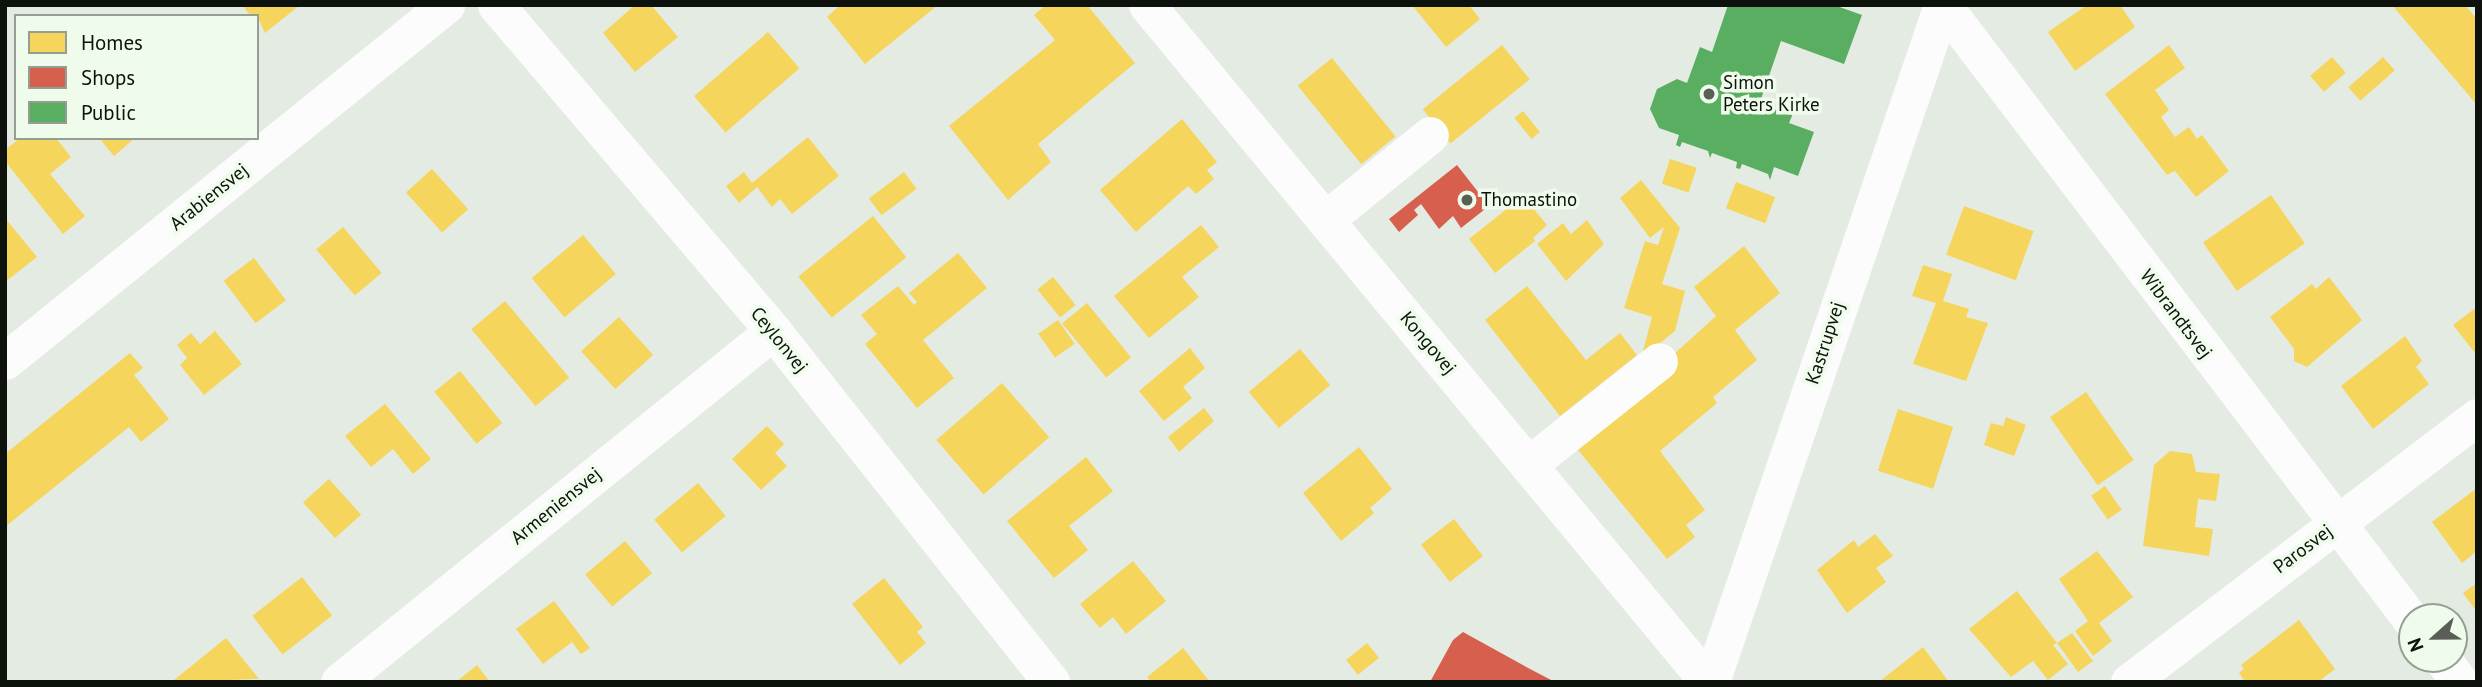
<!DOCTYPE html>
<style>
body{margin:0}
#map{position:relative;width:2482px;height:687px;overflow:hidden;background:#e4ebe2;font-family:"PT Sans",sans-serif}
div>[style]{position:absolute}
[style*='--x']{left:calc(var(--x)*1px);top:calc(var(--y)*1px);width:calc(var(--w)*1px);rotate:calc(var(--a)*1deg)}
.homes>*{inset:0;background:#f6d55c;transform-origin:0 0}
.shops>*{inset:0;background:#d6604d}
.public>*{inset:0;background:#5aae61}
.minor>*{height:37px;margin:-18.5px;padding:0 18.5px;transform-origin:18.5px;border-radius:18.5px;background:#fbfcfb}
.dots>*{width:19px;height:19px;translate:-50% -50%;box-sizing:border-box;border:4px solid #effceb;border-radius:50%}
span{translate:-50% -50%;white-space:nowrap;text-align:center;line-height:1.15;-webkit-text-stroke:7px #effceb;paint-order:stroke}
.poi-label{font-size:19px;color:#0e120c}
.left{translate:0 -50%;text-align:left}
.street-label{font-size:19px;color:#0e120c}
.frame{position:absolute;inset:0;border:7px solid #0e120c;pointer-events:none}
.legend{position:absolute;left:14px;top:14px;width:245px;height:126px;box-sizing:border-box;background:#effceb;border:2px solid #959e92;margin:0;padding:9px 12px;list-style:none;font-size:21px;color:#0e120c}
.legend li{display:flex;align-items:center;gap:14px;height:35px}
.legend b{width:35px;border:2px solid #959e92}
.north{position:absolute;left:2398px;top:603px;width:70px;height:70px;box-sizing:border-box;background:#effceb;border:2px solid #959e92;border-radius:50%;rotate:249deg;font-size:19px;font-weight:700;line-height:28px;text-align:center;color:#0e120c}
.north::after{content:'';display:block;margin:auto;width:24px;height:32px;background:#595e57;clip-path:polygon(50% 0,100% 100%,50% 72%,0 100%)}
</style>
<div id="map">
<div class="homes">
<div style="clip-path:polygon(242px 5px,300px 5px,265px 33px,257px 16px,251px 16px)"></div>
<div style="clip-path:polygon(635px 5px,651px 5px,678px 37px,635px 72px,603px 33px)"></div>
<div style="clip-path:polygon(840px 5px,938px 5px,865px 64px,827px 17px)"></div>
<div style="clip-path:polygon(1046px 5px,1087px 5px,1135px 63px,1038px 144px,1051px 162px,1008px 200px,949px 126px,1055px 40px,1034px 15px)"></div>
<div style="clip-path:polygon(1412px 5px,1469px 5px,1480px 19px,1446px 47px)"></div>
<div style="clip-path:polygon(2087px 5px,2120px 5px,2135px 27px,2075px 71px,2048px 32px)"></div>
<div style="clip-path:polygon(2392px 5px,2465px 5px,2477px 19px,2477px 105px)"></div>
<div style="left:768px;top:32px;width:48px;height:98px;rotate:49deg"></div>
<div style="left:1502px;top:45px;width:44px;height:102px;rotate:51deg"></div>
<div style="clip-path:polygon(2169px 45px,2185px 68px,2155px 90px,2169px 110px,2161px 117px,2175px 137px,2189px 127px,2197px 139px,2202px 135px,2229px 171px,2196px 197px,2175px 171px,2167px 175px,2105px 94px)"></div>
<div style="left:2332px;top:57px;width:21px;height:29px;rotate:49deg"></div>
<div style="left:2383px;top:57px;width:18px;height:46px;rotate:49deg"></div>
<div style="left:1332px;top:58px;width:101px;height:44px;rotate:51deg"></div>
<div style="left:1523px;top:111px;width:27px;height:11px;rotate:51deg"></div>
<div style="clip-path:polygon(1182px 119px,1217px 162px,1207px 170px,1214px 179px,1196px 194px,1188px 186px,1136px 232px,1100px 190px)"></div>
<div style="clip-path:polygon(808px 137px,839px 176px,792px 214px,780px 199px,772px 207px,757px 187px,739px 203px,726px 186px,744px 172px,752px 183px)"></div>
<div style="clip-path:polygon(20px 138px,56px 138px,71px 157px,50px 174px,85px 216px,63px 234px,5px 161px,5px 150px)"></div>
<div style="clip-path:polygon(99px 138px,135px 138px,114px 156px)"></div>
<div style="left:1670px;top:159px;width:28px;height:26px;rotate:18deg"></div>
<div style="left:432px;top:169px;width:54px;height:35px;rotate:48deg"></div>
<div style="left:904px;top:172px;width:21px;height:44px;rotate:53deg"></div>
<div style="clip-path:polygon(1641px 180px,1680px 228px,1662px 284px,1685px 291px,1675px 331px,1648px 353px,1643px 351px,1652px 317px,1624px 308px,1645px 241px,1658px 245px,1664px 227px,1650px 238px,1620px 198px)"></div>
<div style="left:1736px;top:182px;width:42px;height:28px;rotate:21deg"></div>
<div style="left:2271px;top:195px;width:59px;height:83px;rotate:55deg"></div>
<div style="clip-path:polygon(1523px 196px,1547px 225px,1533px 238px,1535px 241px,1495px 273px,1469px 239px)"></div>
<div style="left:1964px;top:206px;width:74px;height:52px;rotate:20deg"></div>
<div style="left:873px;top:216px;width:53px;height:96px;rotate:51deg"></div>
<div style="clip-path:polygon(5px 218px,37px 257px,5px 282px)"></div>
<div style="clip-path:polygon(1587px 220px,1604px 244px,1566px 281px,1537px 244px,1563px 223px,1571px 234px)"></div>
<div style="clip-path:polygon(1201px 225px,1219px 247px,1182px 277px,1199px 297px,1149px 338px,1114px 296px)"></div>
<div style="left:343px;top:227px;width:60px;height:35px;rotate:50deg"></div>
<div style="left:583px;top:235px;width:51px;height:67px;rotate:50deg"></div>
<div style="clip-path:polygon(1744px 246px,1780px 293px,1735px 330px,1757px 360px,1713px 397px,1717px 403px,1660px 451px,1705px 510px,1686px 525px,1695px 537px,1667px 559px,1574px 445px,1716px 316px,1694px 287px)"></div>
<div style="clip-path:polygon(958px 253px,987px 288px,923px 340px,954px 378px,917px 408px,865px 344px,877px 334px,861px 315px,898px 286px,914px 305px,917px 302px,909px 293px)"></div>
<div style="left:254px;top:258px;width:53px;height:38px;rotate:53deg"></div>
<div style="clip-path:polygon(1923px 265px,1952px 274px,1943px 301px,1969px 309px,1966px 317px,1988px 323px,1966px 381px,1913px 364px,1936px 303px,1912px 296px)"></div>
<div style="left:1053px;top:277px;width:36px;height:20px;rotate:51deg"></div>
<div style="clip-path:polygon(2329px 277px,2362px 320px,2307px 367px,2294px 361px,2294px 349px,2270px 317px,2312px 284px,2316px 289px)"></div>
<div style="clip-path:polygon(1527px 286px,1586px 360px,1620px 333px,1637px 355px,1560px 416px,1485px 320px)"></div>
<div style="left:505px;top:301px;width:100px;height:44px;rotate:50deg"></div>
<div style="left:1087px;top:303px;width:70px;height:32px;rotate:51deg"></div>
<div style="clip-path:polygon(2477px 307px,2477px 351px,2475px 353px,2453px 325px)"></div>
<div style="left:619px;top:317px;width:51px;height:51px;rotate:48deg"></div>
<div style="left:1058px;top:320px;width:29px;height:24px;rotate:55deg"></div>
<div style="clip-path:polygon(215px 331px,242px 364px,204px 395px,180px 365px,187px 358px,177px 345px,191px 333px,200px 344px)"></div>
<div style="clip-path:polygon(2405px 336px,2422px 361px,2416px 367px,2429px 384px,2373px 429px,2341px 386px)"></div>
<div style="clip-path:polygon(1190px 348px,1205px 368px,1183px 387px,1192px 398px,1164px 421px,1139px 391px)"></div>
<div style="left:1300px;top:349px;width:47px;height:67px;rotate:50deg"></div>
<div style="clip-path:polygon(130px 353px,143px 368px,134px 375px,169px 419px,141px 442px,129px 427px,5px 527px,5px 454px)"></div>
<div style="left:460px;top:371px;width:67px;height:33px;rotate:51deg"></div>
<div style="left:1002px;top:383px;width:72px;height:87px;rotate:49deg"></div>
<div style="left:2086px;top:392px;width:83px;height:44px;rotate:55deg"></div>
<div style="clip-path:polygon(385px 404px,431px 459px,413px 474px,393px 449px,371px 467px,345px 436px)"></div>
<div style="clip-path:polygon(1204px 408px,1214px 421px,1179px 452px,1168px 437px)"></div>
<div style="left:1898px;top:409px;width:58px;height:65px;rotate:18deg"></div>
<div style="clip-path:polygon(2006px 417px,2026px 425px,2014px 456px,1984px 445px,1991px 423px,2003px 426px)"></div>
<div style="clip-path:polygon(767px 426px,784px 444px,775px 453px,787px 466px,761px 490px,732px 459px)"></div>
<div style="clip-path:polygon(1359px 447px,1392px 489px,1370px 508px,1374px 513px,1341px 541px,1303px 493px)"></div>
<div style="clip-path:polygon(2170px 451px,2192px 454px,2196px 472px,2220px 474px,2216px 501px,2198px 499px,2195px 527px,2213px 529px,2209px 556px,2143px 546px,2154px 465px)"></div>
<div style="clip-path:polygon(1086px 457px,1113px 491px,1069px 526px,1088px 550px,1054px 578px,1007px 521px)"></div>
<div style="left:329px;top:479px;width:48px;height:35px;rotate:48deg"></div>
<div style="left:698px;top:483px;width:43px;height:57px;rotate:50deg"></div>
<div style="left:2105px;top:486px;width:29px;height:17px;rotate:55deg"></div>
<div style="clip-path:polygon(2477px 488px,2477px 551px,2462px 563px,2432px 522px)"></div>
<div style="left:1454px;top:519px;width:47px;height:42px;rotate:52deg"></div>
<div style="clip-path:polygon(1875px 534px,1893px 556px,1876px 568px,1886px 582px,1847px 613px,1817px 570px,1854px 540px,1858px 547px)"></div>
<div style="left:625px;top:541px;width:42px;height:52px;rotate:50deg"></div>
<div style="clip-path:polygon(2097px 551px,2133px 597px,2099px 623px,2112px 641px,2093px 656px,2075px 631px,2088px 621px,2059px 579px)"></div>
<div style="clip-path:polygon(1133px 561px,1166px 601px,1126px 634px,1113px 617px,1100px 628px,1080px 604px)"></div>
<div style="left:302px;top:577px;width:49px;height:63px;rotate:52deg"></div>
<div style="clip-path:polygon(884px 578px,923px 627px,917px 632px,926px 643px,900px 665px,852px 604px)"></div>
<div style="clip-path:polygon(2477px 583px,2477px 612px,2463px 593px)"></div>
<div style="clip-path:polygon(2017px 591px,2057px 643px,2072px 633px,2093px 661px,2078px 672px,2057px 643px,2053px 645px,2068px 664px,2048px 680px,2033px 661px,2011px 677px,1969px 629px)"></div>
<div style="clip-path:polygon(554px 601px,590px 648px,581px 654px,572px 642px,543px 664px,516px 629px)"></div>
<div style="clip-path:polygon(2299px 620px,2335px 669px,2318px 682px,2245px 682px,2239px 673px,2244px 669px,2241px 665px)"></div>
<div style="clip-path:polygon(226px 638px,259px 679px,176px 682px,174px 680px)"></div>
<div style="left:1367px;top:643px;width:19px;height:27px;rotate:51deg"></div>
<div style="clip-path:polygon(1923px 647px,1949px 682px,1879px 682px)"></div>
<div style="clip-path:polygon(1183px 648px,1210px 682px,1151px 682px,1147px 677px)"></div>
<div style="clip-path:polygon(477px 665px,490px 682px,456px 682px)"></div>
</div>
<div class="shops">
<div style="clip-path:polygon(1457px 165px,1489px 206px,1461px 228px,1453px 216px,1439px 229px,1421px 204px,1414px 210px,1418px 215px,1399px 232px,1389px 219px)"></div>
<div style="clip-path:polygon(1463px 632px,1530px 669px,1555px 682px,1430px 682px,1453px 640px)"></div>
</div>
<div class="public">
<div style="clip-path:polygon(1728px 5px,1834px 5px,1862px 15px,1844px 64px,1781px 41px,1761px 99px,1765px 100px,1763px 105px,1789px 114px,1794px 111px,1789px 123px,1814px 132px,1798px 176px,1774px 167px,1770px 180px,1768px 174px,1742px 164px,1740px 169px,1736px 168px,1737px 162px,1712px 153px,1710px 158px,1708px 151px,1682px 142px,1680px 147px,1676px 145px,1679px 135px,1659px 128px,1650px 109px,1657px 89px,1677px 79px,1687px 83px,1700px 47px,1712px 52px)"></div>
</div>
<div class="minor">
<div style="--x:496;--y:5;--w:428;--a:49.6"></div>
<div style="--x:773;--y:331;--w:448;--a:51.6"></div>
<div style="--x:1147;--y:5;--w:879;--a:50.35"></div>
<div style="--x:1943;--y:5;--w:774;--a:52.72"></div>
<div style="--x:1325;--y:220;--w:135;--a:-39"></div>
<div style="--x:5;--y:361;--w:567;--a:-38.91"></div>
<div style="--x:1528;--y:465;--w:167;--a:-38.4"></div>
<div style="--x:2442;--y:659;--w:29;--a:52"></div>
<div style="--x:339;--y:682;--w:558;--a:-38.96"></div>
<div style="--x:1711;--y:682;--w:715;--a:-71.16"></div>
<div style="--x:2129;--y:682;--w:437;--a:-37.3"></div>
</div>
<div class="dots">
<div style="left:1709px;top:94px;background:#595e57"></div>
<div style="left:1467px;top:200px;background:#595e57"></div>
</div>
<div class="poi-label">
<span class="left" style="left:1723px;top:94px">Simon<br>Peters Kirke</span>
<span class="left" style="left:1481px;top:200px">Thomastino</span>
</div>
<div class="street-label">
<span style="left:209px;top:197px;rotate:-39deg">Arabiensvej</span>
<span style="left:2176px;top:314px;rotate:53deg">Wibrandtsvej</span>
<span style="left:779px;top:340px;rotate:51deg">Ceylonvej</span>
<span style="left:1428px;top:343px;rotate:50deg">Kongovej</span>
<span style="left:1825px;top:343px;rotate:-72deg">Kastrupvej</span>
<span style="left:556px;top:506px;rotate:-39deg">Armeniensvej</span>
<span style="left:2303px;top:549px;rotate:-37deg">Parosvej</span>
</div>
<div class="frame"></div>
<ul class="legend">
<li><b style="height:19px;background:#f6d55c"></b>Homes</li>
<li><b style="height:19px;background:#d6604d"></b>Shops</li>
<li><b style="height:19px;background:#5aae61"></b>Public</li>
</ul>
<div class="north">N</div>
</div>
